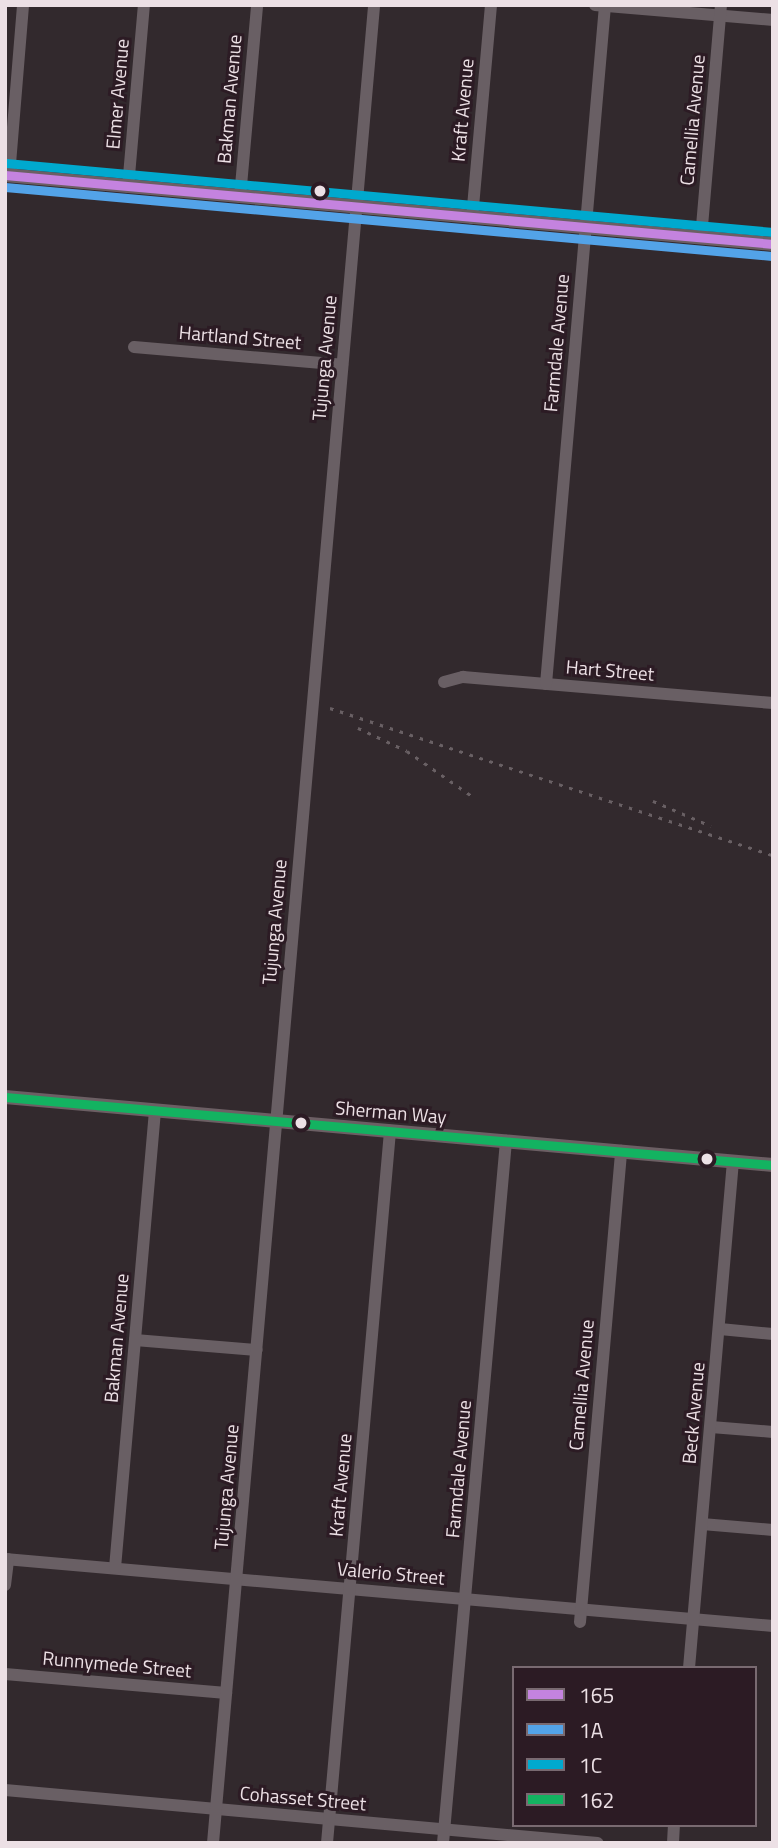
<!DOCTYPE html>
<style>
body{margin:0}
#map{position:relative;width:778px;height:1848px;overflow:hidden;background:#32292d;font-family:"Titillium Web",sans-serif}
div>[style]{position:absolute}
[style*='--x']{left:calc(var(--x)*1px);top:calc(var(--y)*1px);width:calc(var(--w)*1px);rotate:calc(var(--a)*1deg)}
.minor>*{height:12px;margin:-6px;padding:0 6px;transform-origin:6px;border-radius:6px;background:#695f64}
.major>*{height:14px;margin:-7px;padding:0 7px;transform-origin:7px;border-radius:7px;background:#6c5f64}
.rail>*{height:2.5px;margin-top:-1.25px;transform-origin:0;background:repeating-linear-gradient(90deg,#696064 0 3.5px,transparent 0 10.5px)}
.bus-1>*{height:9px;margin:-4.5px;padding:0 4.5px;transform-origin:4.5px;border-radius:4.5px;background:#c483df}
.bus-2>*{height:9px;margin:-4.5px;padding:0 4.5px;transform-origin:4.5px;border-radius:4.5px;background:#53a3e8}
.bus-3>*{height:9px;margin:-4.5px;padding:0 4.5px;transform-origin:4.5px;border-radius:4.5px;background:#00a9ce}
.bus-4>*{height:9px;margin:-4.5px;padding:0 4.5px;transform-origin:4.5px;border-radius:4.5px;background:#13b361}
.dots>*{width:19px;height:19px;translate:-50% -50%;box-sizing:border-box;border:4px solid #2c1b24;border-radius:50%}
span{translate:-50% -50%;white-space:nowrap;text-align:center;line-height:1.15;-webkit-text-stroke:6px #2c1b24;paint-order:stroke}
.street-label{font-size:19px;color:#ece0e5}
.frame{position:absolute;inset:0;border:7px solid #ece0e5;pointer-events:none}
.legend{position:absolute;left:512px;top:1666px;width:245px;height:161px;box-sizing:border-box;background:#2c1b24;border:2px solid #796a71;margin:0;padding:9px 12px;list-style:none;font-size:21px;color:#ece0e5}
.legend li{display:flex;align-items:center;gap:14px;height:35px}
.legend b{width:35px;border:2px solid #796a71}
</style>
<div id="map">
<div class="minor">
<div style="--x:595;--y:5;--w:179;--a:4.8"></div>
<div style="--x:9;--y:176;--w:172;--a:-85.3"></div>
<div style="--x:128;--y:187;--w:183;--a:-85"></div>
<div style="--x:240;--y:197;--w:193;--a:-84.9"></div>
<div style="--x:472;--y:218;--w:214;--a:-84.9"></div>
<div style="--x:701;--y:238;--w:234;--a:-85.1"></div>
<div style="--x:134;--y:347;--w:209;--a:4.9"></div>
<div style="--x:444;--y:682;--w:20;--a:-15"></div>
<div style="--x:463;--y:677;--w:311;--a:4.8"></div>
<div style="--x:546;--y:684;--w:682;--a:-85.03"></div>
<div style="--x:720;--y:1329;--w:53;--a:5.4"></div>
<div style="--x:135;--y:1340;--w:122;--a:4.7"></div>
<div style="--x:711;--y:1427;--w:62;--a:4.6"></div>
<div style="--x:702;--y:1524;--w:71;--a:4.8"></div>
<div style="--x:5;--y:1559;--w:771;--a:4.99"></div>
<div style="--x:115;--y:1568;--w:459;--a:-85"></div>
<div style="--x:5;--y:1585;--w:26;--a:-83"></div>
<div style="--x:580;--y:1622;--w:473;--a:-85"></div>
<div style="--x:689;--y:1668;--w:509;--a:-85.04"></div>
<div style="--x:5;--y:1674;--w:222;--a:4.9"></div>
<div style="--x:5;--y:1790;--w:595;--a:5.11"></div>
<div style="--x:213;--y:1843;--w:1845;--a:-84.99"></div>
<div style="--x:327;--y:1843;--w:715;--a:-84.94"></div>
<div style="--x:443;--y:1843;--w:705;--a:-84.87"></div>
<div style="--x:673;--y:1843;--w:18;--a:-87"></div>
</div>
<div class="major">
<div style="--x:5;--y:175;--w:771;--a:5.13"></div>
<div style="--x:5;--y:1097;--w:771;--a:5.06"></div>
</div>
<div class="rail">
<div style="--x:330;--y:708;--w:467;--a:18.4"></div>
<div style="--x:358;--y:728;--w:54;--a:25.1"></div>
<div style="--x:407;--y:751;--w:79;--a:34.7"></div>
<div style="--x:653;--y:801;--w:63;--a:23.3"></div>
</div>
<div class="bus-1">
<div style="--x:5;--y:175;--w:771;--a:5.13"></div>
</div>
<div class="bus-2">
<div style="--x:5;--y:187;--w:770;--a:5.14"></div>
</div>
<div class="bus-3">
<div style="--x:6;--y:163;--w:770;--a:5.14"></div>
</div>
<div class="bus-4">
<div style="--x:5;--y:1097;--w:771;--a:5.06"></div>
</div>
<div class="dots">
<div style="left:320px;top:191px;background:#ece0e5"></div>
<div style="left:301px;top:1123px;background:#ece0e5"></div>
<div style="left:707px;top:1159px;background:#ece0e5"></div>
</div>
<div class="street-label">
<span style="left:117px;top:94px;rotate:-85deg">Elmer Avenue</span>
<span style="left:229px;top:99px;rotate:-85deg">Bakman Avenue</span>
<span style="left:462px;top:110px;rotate:-85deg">Kraft Avenue</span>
<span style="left:692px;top:120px;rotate:-85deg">Camellia Avenue</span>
<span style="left:240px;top:337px;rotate:5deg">Hartland Street</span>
<span style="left:556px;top:343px;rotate:-85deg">Farmdale Avenue</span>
<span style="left:324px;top:358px;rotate:-85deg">Tujunga Avenue</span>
<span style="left:610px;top:670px;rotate:5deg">Hart Street</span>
<span style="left:274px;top:922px;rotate:-85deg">Tujunga Avenue</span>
<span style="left:391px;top:1112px;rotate:5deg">Sherman Way</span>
<span style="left:116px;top:1338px;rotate:-85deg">Bakman Avenue</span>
<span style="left:581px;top:1385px;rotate:-85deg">Camellia Avenue</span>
<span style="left:693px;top:1413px;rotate:-85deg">Beck Avenue</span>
<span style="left:458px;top:1469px;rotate:-85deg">Farmdale Avenue</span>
<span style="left:340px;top:1485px;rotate:-85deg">Kraft Avenue</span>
<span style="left:226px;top:1487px;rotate:-85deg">Tujunga Avenue</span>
<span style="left:391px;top:1573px;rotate:5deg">Valerio Street</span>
<span style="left:117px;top:1664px;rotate:5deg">Runnymede Street</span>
<span style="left:303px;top:1798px;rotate:5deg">Cohasset Street</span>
</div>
<div class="frame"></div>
<ul class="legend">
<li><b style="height:9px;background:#c483df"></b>165</li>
<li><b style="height:9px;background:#53a3e8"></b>1A</li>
<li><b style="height:9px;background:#00a9ce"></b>1C</li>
<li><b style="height:9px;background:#13b361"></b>162</li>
</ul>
</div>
